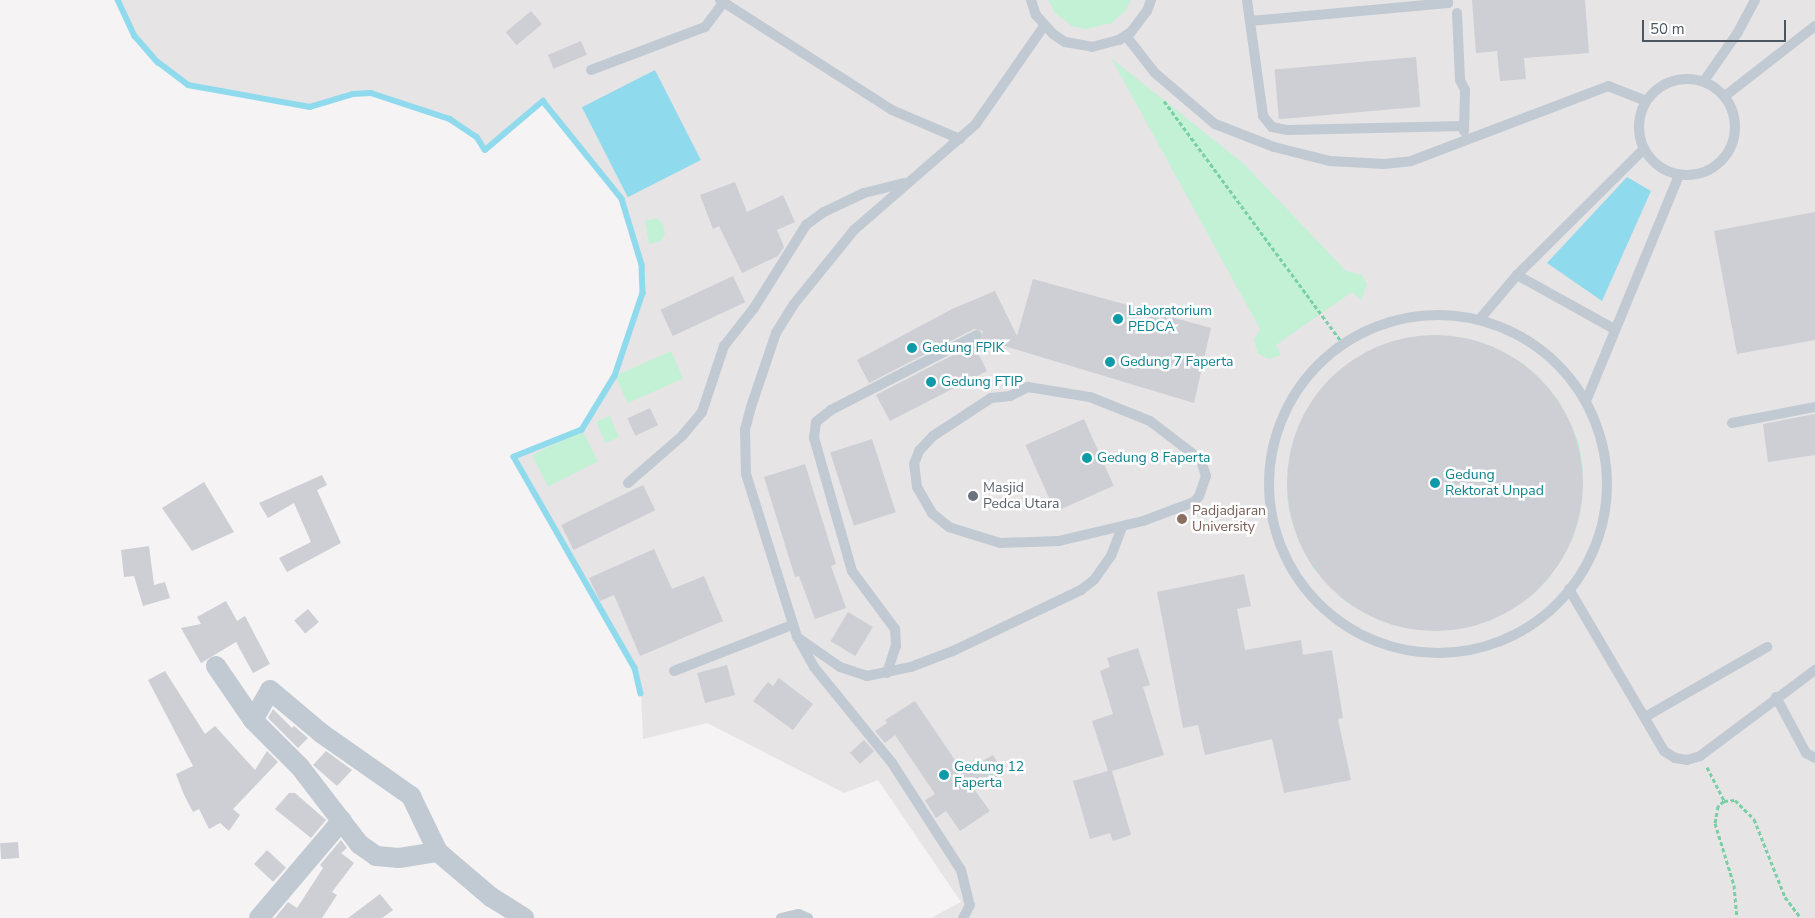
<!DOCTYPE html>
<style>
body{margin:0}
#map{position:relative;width:1815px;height:918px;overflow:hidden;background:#f5f3f3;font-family:"Nunito Sans",sans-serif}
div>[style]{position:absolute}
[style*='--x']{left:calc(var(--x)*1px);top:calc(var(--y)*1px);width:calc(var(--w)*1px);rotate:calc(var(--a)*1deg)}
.education>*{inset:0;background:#e6e4e5}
.green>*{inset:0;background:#c3f1d5;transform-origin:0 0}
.water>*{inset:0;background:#90daee;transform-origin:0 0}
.stream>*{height:5.5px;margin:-2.75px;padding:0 2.75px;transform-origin:2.75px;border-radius:2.75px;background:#90daee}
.building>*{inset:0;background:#cdcfd5;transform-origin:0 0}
.round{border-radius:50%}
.path>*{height:3px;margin-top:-1.5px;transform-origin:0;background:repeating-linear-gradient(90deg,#7ad0a6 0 4px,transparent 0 6.5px)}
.lane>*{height:10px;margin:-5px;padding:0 5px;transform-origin:5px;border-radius:5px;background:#c1cad2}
.lane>.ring{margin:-5px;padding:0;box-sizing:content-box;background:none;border:10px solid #c1cad2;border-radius:50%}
.street>*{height:20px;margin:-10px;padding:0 10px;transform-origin:10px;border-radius:10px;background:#c1cad2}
.dots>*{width:14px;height:14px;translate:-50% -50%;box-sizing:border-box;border:2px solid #fff;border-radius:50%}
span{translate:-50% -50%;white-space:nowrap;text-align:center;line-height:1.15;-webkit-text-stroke:5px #fff;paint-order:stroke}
.culture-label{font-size:14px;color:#0d838f}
.left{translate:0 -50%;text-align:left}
.worship-label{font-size:14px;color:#5b616d}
.education-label{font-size:14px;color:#785e54}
.scale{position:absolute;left:1642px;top:20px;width:144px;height:22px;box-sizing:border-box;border:2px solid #4a5661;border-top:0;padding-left:6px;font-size:15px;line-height:18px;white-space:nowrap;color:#4a5661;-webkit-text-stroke:4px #fff;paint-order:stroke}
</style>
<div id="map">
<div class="education">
<div style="clip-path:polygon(118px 0,1815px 0,1815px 918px,931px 918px,961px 902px,878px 780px,844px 793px,707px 723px,643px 739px,641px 693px,635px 668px,514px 457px,582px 430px,615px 376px,643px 293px,642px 265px,622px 199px,543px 101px,485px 150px,477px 137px,450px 119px,371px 93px,353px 94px,310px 107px,188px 85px,158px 62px,135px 36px)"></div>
</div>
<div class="green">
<div style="clip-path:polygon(1048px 0,1131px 0,1126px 10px,1112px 23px,1086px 29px,1072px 26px,1055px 13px)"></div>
<div style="clip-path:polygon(1111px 58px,1244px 164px,1346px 271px,1362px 275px,1367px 285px,1361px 300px,1352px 292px,1276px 345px,1281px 355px,1269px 359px,1258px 354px,1254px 340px,1260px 329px)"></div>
<div style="clip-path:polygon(657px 218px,663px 224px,665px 234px,661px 241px,649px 244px,645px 221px)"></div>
<div style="clip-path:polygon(evenodd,1432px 335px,1481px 342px,1524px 364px,1558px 399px,1579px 443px,1583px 467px,1580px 516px,1573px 539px,1547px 581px,1529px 598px,1487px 622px,1439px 631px,1390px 624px,1346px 602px,1312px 567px,1292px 523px,1287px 499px,1290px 450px,1298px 427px,1324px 386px,1362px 355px,1384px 344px,1432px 335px,1437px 378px,1463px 382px,1459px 397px,1490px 411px,1469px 438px,1445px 427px,1427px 426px,1408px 431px,1389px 403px,1403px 396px,1398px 384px,1437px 378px,1432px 335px,1381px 408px,1399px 437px,1384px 452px,1377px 467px,1375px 484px,1378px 501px,1385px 516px,1397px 529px,1412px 537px,1436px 541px,1442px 590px,1408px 588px,1368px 569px,1352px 553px,1331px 515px,1327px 493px,1338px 492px,1347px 487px,1350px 478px,1343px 463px,1346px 453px,1365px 422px,1381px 408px,1432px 335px,1498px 418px,1509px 434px,1510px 449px,1522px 454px,1534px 448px,1536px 454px,1540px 476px,1534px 520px,1511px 558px,1490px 574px,1480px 560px,1468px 563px,1464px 574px,1468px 585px,1455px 588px,1449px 538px,1475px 522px,1485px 507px,1489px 491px,1489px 474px,1476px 445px,1498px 418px)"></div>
<div style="left:671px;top:351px;width:30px;height:61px;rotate:66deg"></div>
<div style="left:610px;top:416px;width:23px;height:15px;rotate:67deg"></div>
<div style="left:582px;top:430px;width:35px;height:56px;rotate:63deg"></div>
</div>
<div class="water">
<div style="left:655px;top:70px;width:101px;height:82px;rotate:63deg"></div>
<div style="clip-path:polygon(1627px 177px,1651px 191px,1602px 301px,1547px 263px)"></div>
</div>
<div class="stream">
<div style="--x:118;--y:0;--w:40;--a:65"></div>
<div style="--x:135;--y:36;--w:35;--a:49"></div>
<div style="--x:158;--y:62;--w:38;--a:37"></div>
<div style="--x:188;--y:85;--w:124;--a:10.2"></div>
<div style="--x:310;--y:107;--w:45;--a:-16.8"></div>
<div style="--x:353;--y:94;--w:18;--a:-3"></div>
<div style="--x:371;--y:93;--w:83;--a:18.2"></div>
<div style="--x:450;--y:119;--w:32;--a:34"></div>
<div style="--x:477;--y:137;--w:15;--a:58"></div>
<div style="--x:485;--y:150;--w:76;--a:-40.2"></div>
<div style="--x:543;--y:101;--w:126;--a:51.1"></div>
<div style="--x:622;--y:199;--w:69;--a:73.1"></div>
<div style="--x:642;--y:265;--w:28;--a:88"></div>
<div style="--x:643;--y:293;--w:88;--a:108.6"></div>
<div style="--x:615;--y:376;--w:63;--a:121.4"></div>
<div style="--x:582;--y:430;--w:73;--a:158.3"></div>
<div style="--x:514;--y:457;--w:243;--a:60.2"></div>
<div style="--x:635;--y:668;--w:26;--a:77"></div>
</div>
<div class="building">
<div style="clip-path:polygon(1472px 0,1585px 0,1589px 53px,1524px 58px,1526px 79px,1500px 81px,1497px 51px,1476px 53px)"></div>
<div style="left:531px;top:11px;width:17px;height:33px;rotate:50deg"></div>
<div style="left:581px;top:41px;width:15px;height:36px;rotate:67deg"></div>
<div style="left:1416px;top:57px;width:50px;height:142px;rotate:85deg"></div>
<div style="clip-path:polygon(735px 182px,747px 212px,783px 195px,795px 222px,777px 230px,784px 247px,778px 256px,742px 273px,719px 226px,713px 229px,700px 195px)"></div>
<div style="clip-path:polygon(1815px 212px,1815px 340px,1737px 354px,1714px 231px)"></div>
<div style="left:733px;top:276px;width:29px;height:80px;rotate:65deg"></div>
<div style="clip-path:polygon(1033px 279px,1211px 328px,1194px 403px,998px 344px,978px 353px,987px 371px,890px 421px,876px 395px,980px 341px,983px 331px,974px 329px,869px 383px,857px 360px,952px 309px,995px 291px,1017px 336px)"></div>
<div class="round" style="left:1287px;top:335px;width:296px;height:296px"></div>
<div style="left:650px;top:408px;width:19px;height:25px;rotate:65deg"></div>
<div style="clip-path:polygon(1815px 414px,1815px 455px,1768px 462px,1763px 424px)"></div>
<div style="left:1084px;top:419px;width:73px;height:64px;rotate:66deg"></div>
<div style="left:872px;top:439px;width:77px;height:44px;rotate:72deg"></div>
<div style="clip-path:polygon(805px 464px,836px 564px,831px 566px,846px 608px,815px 619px,799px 576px,795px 577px,764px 477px)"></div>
<div style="clip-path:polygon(322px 475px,327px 485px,317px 490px,341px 543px,287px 572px,279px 558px,311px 542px,294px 503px,268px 518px,259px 503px)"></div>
<div style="clip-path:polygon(204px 482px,234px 532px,192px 551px,162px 508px)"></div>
<div style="left:643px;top:485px;width:28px;height:91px;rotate:64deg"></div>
<div style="clip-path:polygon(149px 546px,154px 585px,165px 582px,170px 598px,143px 606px,134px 576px,124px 577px,121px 550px)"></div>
<div style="clip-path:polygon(654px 549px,672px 589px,704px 576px,723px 621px,640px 656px,614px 595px,600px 601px,589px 578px)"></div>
<div style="clip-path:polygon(1244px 574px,1251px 606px,1237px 609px,1245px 650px,1301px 640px,1303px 655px,1332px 650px,1343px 718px,1338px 719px,1351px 780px,1284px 793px,1272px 739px,1205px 755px,1198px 725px,1183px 728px,1157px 592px)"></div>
<div style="clip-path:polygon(226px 601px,237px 621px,245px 616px,270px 664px,253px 673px,236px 642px,201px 663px,181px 628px,201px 624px,197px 617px)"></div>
<div style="left:308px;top:609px;width:17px;height:18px;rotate:50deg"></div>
<div style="left:848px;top:612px;width:29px;height:34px;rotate:31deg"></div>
<div style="clip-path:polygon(1138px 648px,1150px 685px,1143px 687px,1164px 755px,1112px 771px,1131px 835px,1113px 841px,1110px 833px,1090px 839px,1073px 781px,1108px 771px,1092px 721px,1113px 714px,1100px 671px,1110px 667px,1107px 658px)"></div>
<div style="left:727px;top:665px;width:31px;height:31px;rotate:75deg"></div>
<div style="clip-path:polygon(165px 671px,205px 734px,215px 726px,255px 770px,267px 751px,278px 762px,233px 809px,240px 815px,229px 831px,220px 823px,209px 829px,199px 809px,193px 812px,184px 795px,176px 774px,193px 766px,148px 680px)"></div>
<div style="clip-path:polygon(779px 678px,813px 704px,793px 730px,753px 701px,768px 682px,773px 686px)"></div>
<div style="clip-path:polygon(915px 701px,963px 772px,993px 755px,1004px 773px,974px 789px,990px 811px,960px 831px,946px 811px,936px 818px,925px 800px,935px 794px,895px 735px,885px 743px,875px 731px,887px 723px,885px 720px)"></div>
<div style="clip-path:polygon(273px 709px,292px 728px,294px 726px,308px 738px,298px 748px,268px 718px)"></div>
<div style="left:864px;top:740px;width:15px;height:19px;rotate:48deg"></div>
<div style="clip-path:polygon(326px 751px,352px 770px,337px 786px,313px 765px)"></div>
<div style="clip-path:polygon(289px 793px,295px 793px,326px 820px,311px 838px,275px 809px)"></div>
<div style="clip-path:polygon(341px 840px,347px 848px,341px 853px,354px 863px,332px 892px,337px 895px,322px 918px,275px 918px,288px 902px,297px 908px,323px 868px,320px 865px)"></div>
<div style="left:18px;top:842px;width:16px;height:18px;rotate:86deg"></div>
<div style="left:267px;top:850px;width:26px;height:19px;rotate:43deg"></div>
<div style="clip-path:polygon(380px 894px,393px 910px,382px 918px,348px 918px)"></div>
</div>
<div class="path">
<div style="--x:1164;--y:101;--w:302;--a:53.6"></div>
<div style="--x:1707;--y:767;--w:38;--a:63"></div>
<div style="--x:1724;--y:801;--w:11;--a:-5"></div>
<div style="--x:1735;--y:800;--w:27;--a:45"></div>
<div style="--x:1754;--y:819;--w:84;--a:68.3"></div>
<div style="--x:1785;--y:897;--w:26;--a:53"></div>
<div style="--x:1724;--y:801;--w:8;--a:140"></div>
<div style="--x:1718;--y:806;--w:17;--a:100"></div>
<div style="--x:1715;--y:823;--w:65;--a:73"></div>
<div style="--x:1734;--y:885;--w:33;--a:85"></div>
</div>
<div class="lane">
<div style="--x:720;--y:0;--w:204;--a:32.6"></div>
<div style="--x:892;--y:110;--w:74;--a:23.1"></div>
<div style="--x:1031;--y:0;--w:16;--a:72"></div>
<div style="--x:1036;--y:15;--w:25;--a:48"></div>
<div style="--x:1053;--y:34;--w:14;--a:34"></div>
<div style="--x:1065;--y:42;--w:27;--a:10"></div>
<div style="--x:1092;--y:47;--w:28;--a:-15"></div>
<div style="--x:1119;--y:40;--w:14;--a:-34"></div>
<div style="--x:1131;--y:32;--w:26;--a:-53"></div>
<div style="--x:1147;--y:11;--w:12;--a:-70"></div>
<div style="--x:1247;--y:0;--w:117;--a:82.1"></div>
<div style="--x:1263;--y:116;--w:14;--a:51"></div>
<div style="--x:1272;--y:127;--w:16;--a:11"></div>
<div style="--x:1288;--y:130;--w:176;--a:-1.3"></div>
<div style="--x:1457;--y:13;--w:67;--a:87.4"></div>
<div style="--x:1460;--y:80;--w:11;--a:63"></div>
<div style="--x:1465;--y:90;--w:41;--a:91.4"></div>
<div style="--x:1250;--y:21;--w:199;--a:-5.2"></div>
<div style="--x:1448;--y:3;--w:3;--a:-90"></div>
<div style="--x:1044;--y:26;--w:119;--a:124.8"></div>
<div style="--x:976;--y:124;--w:162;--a:139"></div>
<div style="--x:854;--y:230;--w:95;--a:129"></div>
<div style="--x:794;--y:304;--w:34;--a:122"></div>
<div style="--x:776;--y:333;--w:78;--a:108.7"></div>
<div style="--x:751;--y:407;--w:24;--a:105"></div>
<div style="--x:745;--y:430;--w:44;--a:88.7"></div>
<div style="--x:746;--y:474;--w:171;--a:72.6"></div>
<div style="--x:797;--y:637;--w:52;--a:34.9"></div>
<div style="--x:840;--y:667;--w:28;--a:18"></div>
<div style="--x:867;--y:676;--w:45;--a:-11.6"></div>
<div style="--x:911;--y:667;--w:45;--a:-20.9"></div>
<div style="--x:953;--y:651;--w:142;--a:-25.5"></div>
<div style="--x:1081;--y:590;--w:16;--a:-38"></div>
<div style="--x:1094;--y:580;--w:29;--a:-55"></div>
<div style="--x:1111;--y:556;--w:31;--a:-69"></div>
<div style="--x:1126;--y:36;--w:47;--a:51.9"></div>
<div style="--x:1155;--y:73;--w:79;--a:40.4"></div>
<div style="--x:1215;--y:124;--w:63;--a:21.3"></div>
<div style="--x:1274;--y:147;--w:58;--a:14"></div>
<div style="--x:1330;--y:161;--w:54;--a:3.2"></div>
<div style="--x:1384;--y:164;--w:27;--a:-6"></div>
<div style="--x:1411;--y:161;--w:211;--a:-20.8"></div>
<div style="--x:1608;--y:86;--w:41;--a:21.5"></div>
<div style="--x:591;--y:70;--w:122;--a:-20.7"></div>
<div style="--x:705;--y:27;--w:31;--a:-53"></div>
<div class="ring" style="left:1639px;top:79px;width:86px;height:86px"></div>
<div style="--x:1704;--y:81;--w:60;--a:-55.2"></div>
<div style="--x:1738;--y:32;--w:36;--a:-62"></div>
<div style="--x:1725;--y:96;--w:114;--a:-37.9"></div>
<div style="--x:1517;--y:275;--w:111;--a:29.1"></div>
<div class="ring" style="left:1269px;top:315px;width:328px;height:328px"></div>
<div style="--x:1479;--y:320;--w:59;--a:-49.8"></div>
<div style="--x:1517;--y:275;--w:179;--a:-44.8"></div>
<div style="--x:1028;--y:387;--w:63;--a:9.2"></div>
<div style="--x:1090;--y:397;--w:65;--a:21.8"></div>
<div style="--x:1150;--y:421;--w:64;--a:37.4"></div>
<div style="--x:1201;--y:460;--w:17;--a:73"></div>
<div style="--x:1206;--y:476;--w:21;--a:109"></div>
<div style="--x:1199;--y:496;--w:8;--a:130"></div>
<div style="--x:1194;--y:502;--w:54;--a:159.6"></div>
<div style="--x:1143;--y:521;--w:86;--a:166.6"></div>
<div style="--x:1059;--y:541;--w:59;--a:178.1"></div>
<div style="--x:1000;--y:543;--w:53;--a:-162.6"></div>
<div style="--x:949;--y:527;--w:22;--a:-141"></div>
<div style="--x:932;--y:513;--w:30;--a:-120"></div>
<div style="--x:917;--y:487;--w:23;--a:-97"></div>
<div style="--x:914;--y:464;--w:14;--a:-69"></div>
<div style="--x:919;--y:451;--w:21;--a:-47"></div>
<div style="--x:933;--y:436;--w:69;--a:-33.2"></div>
<div style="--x:991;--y:398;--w:19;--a:-6"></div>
<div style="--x:1010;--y:396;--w:20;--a:-27"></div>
<div style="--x:1586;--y:401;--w:244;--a:-67.6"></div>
<div style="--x:1732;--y:423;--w:85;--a:-10.9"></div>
<div style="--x:628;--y:483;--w:72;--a:-41"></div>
<div style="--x:682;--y:436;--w:31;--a:-50"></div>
<div style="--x:702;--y:412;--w:70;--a:-71.6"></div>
<div style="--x:724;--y:346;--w:48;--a:-51.7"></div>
<div style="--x:754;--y:308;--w:98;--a:-57.9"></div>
<div style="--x:806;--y:225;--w:22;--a:-36"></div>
<div style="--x:824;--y:212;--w:44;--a:-25.4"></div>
<div style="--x:864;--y:193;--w:41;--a:-14"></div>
<div style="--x:1569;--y:589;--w:188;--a:59.6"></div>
<div style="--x:1664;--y:751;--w:13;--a:32"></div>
<div style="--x:1675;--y:758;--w:12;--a:9"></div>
<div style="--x:1687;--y:760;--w:14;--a:-17"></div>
<div style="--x:1700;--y:756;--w:144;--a:-36.8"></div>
<div style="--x:798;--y:638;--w:33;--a:61"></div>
<div style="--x:814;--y:667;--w:124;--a:50.9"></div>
<div style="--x:892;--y:763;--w:127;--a:57.2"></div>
<div style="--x:961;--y:870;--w:36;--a:76"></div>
<div style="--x:970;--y:905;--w:15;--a:118"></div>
<div style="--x:674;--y:671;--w:127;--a:-21.3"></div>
<div style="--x:887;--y:673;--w:28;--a:-72"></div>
<div style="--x:896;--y:646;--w:17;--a:-93"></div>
<div style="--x:895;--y:629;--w:72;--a:-126.6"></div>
<div style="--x:852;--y:571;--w:138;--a:-105.9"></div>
<div style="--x:814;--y:438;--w:16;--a:-83"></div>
<div style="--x:816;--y:422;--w:19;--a:-39"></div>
<div style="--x:831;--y:410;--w:164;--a:-27.2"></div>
<div style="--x:1776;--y:697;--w:64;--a:61.8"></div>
<div style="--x:1806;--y:753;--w:10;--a:29"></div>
<div style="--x:1645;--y:717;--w:141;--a:-29.8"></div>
<div style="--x:781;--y:918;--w:18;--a:-13"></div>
<div style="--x:799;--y:914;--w:10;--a:24"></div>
</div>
<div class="street">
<div style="--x:216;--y:666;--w:65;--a:55.6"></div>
<div style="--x:253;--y:720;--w:66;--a:45"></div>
<div style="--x:300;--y:767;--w:97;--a:52.5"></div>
<div style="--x:359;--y:844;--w:21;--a:35"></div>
<div style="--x:376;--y:856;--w:23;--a:5"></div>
<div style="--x:399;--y:858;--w:39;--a:-9"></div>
<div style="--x:253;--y:720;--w:34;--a:-60"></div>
<div style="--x:270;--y:690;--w:67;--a:40.1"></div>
<div style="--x:321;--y:733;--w:110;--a:35"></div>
<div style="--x:411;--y:796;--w:62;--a:64.3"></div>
<div style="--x:438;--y:852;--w:70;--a:40.3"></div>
<div style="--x:491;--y:897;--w:39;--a:32"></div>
<div style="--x:259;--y:918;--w:128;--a:-49.7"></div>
</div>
<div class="dots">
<div style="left:1118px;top:319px;background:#0f9aa8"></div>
<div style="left:912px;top:348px;background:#0f9aa8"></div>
<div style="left:1110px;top:362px;background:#0f9aa8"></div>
<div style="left:931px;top:382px;background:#0f9aa8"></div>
<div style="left:1087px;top:458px;background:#0f9aa8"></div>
<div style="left:1435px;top:483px;background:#0f9aa8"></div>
<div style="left:973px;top:496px;background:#6b7280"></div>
<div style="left:1182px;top:519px;background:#8d6e63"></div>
<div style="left:944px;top:775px;background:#0f9aa8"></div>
</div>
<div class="culture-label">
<span class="left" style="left:1128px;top:319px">Laboratorium<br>PEDCA</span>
<span class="left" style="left:922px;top:348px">Gedung FPIK</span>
<span class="left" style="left:1120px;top:362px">Gedung 7 Faperta</span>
<span class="left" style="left:941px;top:382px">Gedung FTIP</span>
<span class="left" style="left:1097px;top:458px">Gedung 8 Faperta</span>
<span class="left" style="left:1445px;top:483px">Gedung<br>Rektorat Unpad</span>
<span class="left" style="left:954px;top:775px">Gedung 12<br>Faperta</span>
</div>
<div class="worship-label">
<span class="left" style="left:983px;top:496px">Masjid<br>Pedca Utara</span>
</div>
<div class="education-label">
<span class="left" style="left:1192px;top:519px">Padjadjaran<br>University</span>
</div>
<div class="scale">50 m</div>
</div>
